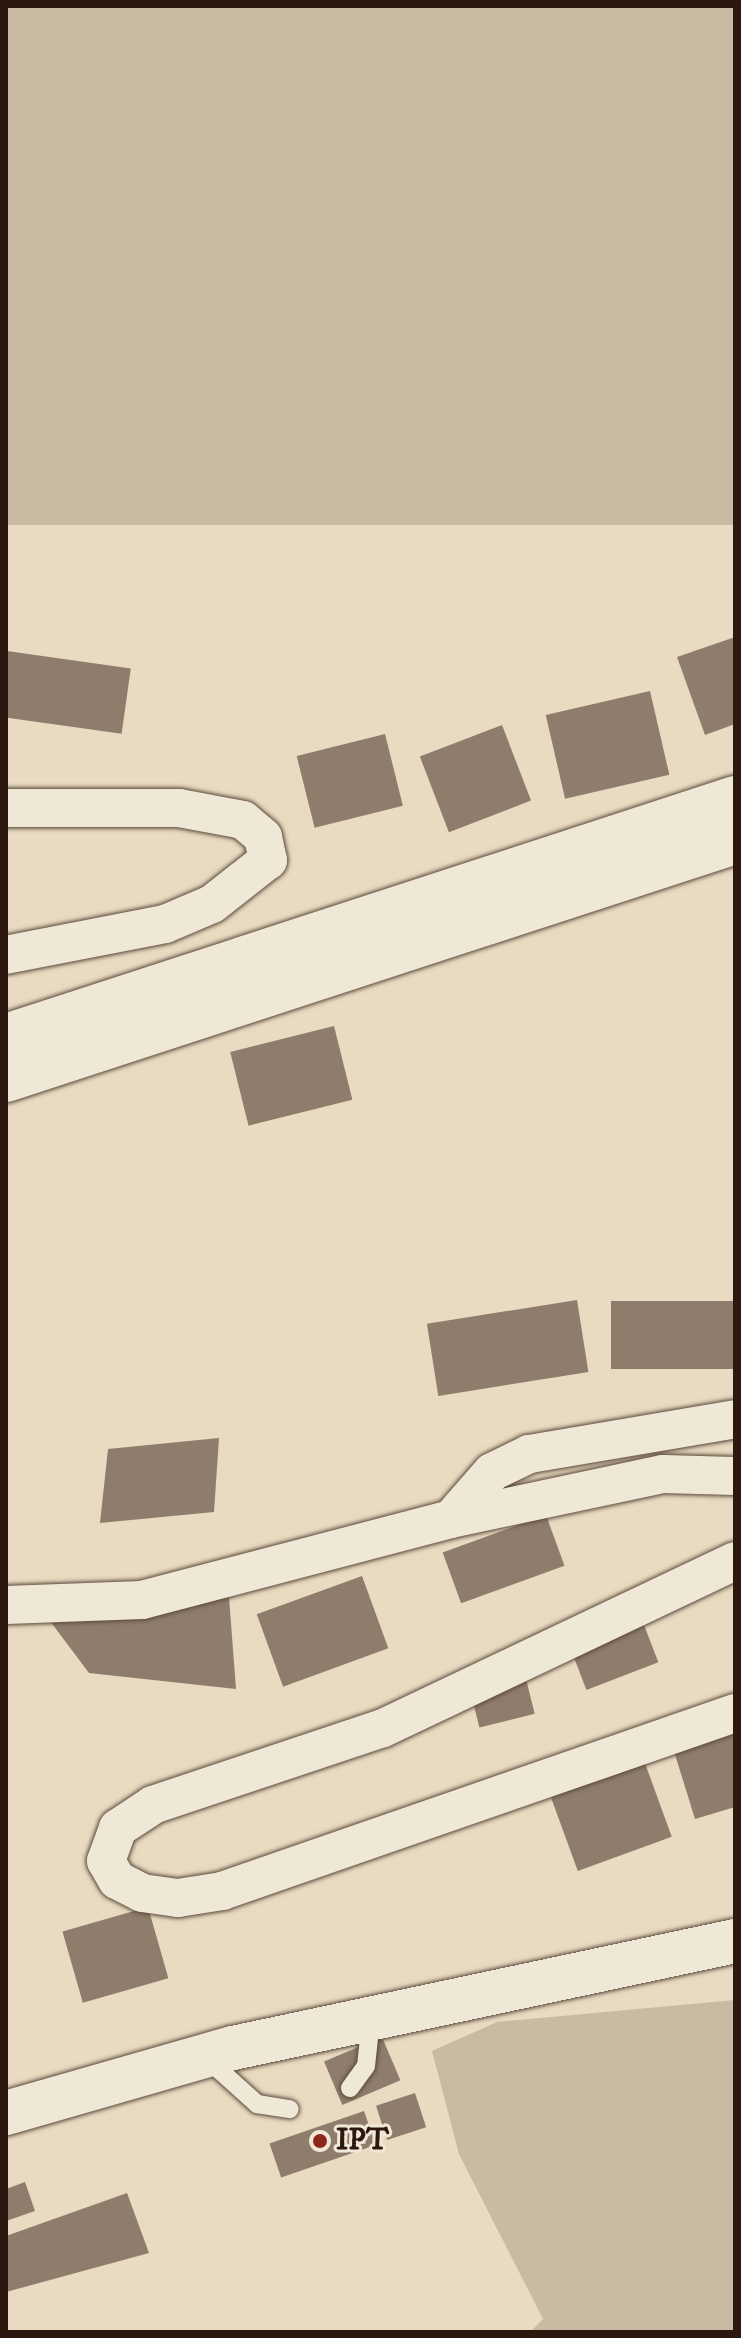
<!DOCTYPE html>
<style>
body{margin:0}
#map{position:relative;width:741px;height:2338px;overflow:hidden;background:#e8dbc1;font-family:"IM FELL DW Pica",serif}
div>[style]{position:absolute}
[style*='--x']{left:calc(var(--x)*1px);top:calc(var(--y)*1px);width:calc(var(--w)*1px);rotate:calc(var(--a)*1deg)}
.green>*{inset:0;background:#c8baa3;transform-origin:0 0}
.building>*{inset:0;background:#8e7d6c;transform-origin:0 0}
.roads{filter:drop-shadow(0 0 2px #5c493c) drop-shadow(0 0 2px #5c493c)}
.service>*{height:18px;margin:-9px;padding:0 9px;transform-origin:9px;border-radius:9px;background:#f0e8d7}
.minor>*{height:38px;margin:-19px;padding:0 19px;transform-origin:19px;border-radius:19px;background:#f0e8d7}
.secondary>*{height:44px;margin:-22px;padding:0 22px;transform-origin:22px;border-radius:22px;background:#f0e8d7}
.dots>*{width:22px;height:22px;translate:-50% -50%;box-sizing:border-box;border:4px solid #f0e8d7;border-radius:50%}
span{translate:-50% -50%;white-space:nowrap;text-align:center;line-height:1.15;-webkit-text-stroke:6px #f0e8d7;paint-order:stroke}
.poi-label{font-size:30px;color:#2d1810;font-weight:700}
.left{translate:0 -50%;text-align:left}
.frame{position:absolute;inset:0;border:8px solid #2d1810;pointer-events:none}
</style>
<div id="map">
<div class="green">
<div style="left:6px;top:6px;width:729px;height:519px"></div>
<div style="clip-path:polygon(735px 2000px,735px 2332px,530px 2332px,543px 2319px,459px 2154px,432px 2051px,497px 2022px)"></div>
</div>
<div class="building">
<div style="clip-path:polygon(735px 637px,735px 724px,705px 735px,677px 657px)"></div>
<div style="left:7px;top:651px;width:125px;height:66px;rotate:8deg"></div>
<div style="left:650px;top:691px;width:86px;height:107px;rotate:77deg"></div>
<div style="left:502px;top:725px;width:81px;height:88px;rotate:69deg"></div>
<div style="left:385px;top:734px;width:74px;height:91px;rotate:76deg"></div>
<div style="left:334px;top:1026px;width:76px;height:107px;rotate:76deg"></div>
<div style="left:577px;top:1300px;width:73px;height:152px;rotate:81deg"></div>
<div style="left:735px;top:1301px;width:68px;height:124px;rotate:90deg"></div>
<div style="clip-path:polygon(219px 1438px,214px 1512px,100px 1523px,108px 1449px)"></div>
<div style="left:546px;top:1515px;width:54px;height:110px;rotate:70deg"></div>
<div style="left:362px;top:1576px;width:77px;height:112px;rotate:70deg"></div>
<div style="clip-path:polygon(229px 1597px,236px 1689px,89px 1673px,50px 1621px)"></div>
<div style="left:644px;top:1625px;width:40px;height:77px;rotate:69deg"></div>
<div style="left:525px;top:1675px;width:40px;height:57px;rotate:76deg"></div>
<div style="clip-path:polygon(735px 1729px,735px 1807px,695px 1819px,673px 1748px)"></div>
<div style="left:642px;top:1755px;width:87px;height:100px;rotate:70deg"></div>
<div style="left:148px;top:1907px;width:74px;height:89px;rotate:74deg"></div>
<div style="left:382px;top:2037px;width:47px;height:63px;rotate:67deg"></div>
<div style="left:415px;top:2093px;width:36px;height:41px;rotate:72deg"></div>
<div style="left:364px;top:2111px;width:36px;height:100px;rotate:71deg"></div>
<div style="clip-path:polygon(25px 2182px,35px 2211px,6px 2221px,6px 2189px)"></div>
<div style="clip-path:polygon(127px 2193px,149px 2253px,6px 2292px,6px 2236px)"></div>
</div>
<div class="roads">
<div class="service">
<div style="--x:206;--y:2058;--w:69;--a:42"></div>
<div style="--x:257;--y:2104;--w:33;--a:9"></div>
<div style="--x:350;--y:2088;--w:27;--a:-54"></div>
<div style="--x:366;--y:2066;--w:46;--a:-83.8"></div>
</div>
<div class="minor">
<div style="--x:6;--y:808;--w:173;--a:0"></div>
<div style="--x:179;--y:808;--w:65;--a:10.6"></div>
<div style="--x:243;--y:820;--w:26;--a:40"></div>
<div style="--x:263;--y:837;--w:24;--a:78"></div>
<div style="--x:268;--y:860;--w:71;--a:141.8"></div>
<div style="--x:212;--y:904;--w:51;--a:156.9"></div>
<div style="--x:165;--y:924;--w:162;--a:169"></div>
<div style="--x:451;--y:1519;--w:62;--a:-48.9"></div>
<div style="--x:492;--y:1472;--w:41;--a:-25.9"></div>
<div style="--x:529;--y:1454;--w:209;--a:-9.6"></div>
<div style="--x:735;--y:1561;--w:390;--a:154.6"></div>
<div style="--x:383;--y:1728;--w:243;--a:161.5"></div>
<div style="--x:153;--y:1805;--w:42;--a:146.7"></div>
<div style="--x:118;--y:1828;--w:35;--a:110"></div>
<div style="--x:106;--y:1861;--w:22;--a:60"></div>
<div style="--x:117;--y:1880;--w:28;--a:27"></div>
<div style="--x:142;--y:1893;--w:36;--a:8"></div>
<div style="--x:178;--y:1898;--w:45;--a:-9"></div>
<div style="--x:222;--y:1891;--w:543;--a:-19.14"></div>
<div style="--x:6;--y:1605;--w:136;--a:-2.1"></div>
<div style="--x:142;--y:1600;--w:319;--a:-14.7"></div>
<div style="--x:451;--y:1519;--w:217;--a:-12"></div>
<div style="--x:663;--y:1474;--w:72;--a:1.6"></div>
</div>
<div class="secondary">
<div style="--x:6;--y:1036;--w:767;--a:-18.08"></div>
<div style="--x:6;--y:1080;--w:767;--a:-18.08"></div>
<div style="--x:6;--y:2113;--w:236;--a:-16"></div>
<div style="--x:233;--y:2048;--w:513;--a:-12.03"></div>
</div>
</div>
<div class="dots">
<div style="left:320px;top:2141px;background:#8f2418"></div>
</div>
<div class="poi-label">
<span class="left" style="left:336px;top:2141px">IPT</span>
</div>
<div class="frame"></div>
</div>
